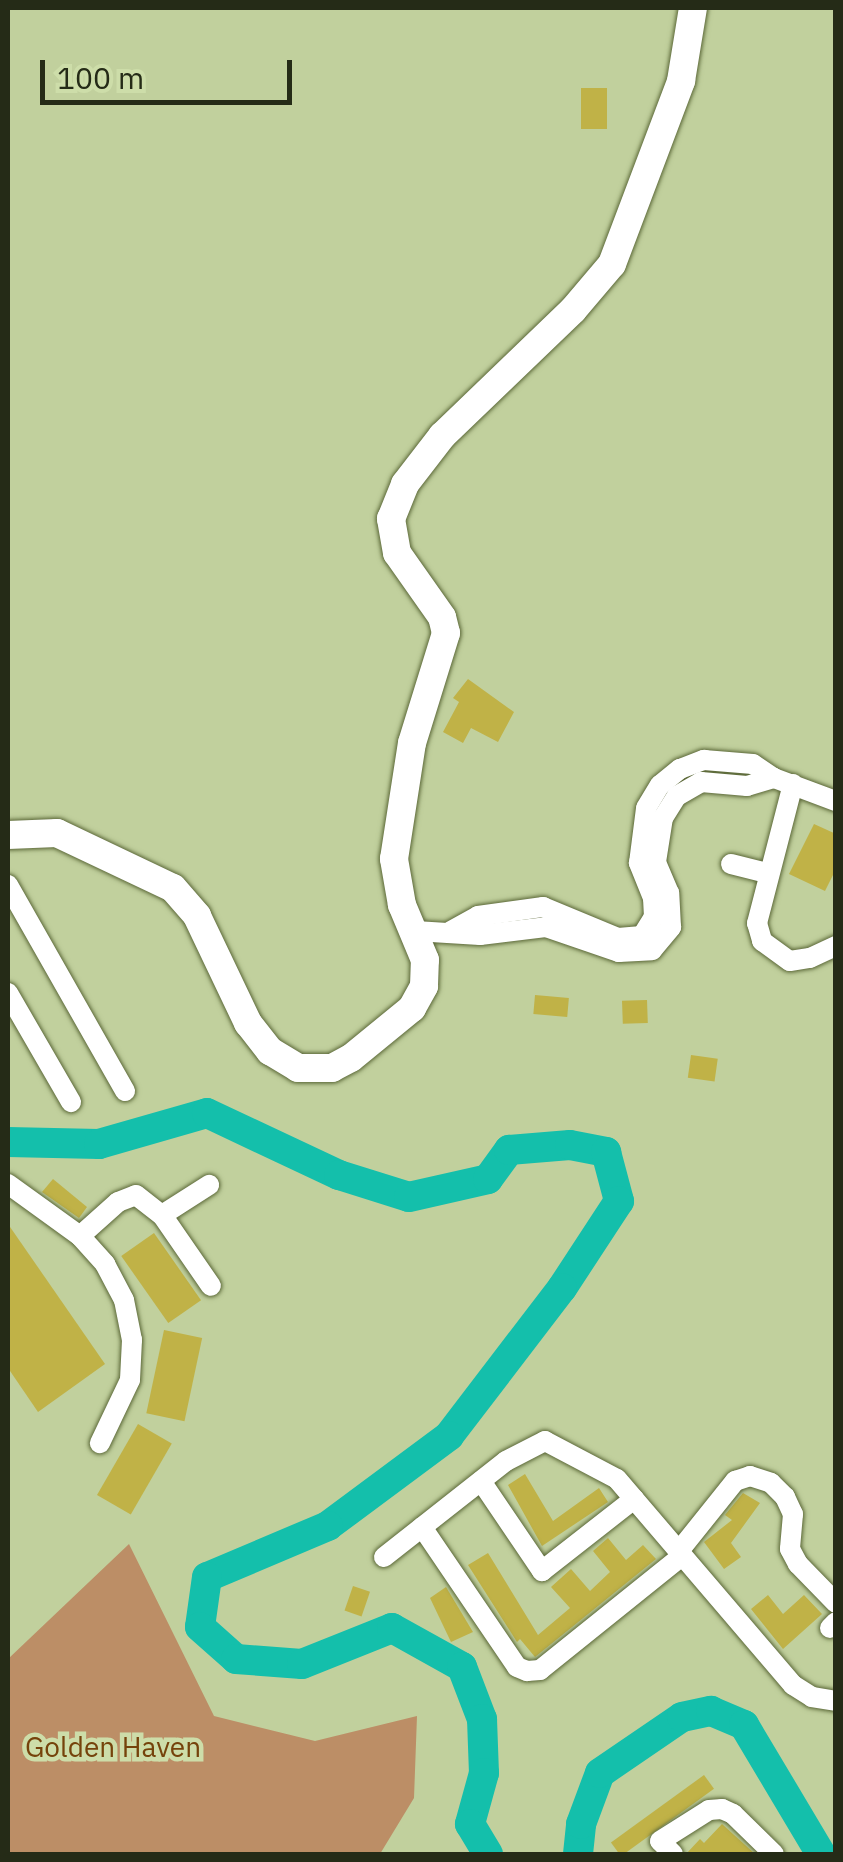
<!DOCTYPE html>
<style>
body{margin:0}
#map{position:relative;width:843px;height:1862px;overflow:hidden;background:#c1d09d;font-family:"IBM Plex Sans",sans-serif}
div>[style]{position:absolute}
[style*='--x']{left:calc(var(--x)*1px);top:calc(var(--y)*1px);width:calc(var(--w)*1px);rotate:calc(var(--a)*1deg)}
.green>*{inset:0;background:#bc8e66}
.river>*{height:30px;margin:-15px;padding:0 15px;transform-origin:15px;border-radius:15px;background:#14bfab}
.building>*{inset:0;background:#c0b247;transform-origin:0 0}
.roads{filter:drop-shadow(0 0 2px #5b6838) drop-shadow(0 0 2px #5b6838)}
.street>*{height:20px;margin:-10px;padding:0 10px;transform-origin:10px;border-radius:10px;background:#fff}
.secondary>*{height:28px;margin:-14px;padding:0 14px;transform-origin:14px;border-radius:14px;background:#fff}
span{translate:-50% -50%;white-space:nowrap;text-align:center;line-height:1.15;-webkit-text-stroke:9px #cddda9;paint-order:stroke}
.park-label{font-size:28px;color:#75430b}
.frame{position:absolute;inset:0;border:10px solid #252b17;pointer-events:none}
.scale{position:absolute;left:40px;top:60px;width:252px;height:45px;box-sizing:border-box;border:5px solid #252b17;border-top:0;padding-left:12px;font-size:30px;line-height:35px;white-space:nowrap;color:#252b17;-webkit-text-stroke:8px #cddda9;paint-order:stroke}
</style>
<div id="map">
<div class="green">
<div style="clip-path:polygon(129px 1544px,214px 1716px,315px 1741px,417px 1716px,414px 1798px,380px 1854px,8px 1854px,8px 1659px)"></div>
</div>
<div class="river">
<div style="--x:8;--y:1142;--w:91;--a:1.3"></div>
<div style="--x:99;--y:1144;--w:112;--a:-16"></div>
<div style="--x:207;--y:1113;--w:146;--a:25.2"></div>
<div style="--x:339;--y:1175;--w:73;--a:17.4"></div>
<div style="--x:409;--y:1197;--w:81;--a:-12.8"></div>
<div style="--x:488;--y:1179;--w:36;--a:-54"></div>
<div style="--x:509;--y:1150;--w:61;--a:-4.7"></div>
<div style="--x:570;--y:1145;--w:37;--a:11"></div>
<div style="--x:606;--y:1152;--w:51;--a:75.1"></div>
<div style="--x:619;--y:1201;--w:104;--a:123.2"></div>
<div style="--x:562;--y:1288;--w:186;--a:127.4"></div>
<div style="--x:449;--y:1436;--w:151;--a:143.4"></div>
<div style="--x:328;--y:1526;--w:131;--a:157.1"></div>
<div style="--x:207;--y:1577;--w:50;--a:98"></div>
<div style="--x:200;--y:1627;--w:48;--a:41.6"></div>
<div style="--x:236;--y:1659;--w:66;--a:4.3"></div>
<div style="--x:302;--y:1664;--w:97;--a:-21.8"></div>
<div style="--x:392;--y:1628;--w:80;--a:29.1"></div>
<div style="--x:462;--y:1667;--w:56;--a:69"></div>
<div style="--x:482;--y:1719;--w:54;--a:87.9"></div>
<div style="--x:484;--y:1773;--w:53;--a:105.4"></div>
<div style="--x:470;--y:1824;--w:35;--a:59"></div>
<div style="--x:578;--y:1854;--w:30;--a:-84"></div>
<div style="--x:581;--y:1824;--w:54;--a:-69.6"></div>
<div style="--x:600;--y:1773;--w:99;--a:-34.3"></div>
<div style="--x:682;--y:1717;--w:30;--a:-12"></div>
<div style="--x:711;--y:1711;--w:36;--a:23"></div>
<div style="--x:744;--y:1725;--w:150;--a:59.2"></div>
</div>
<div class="building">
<div style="left:581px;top:88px;width:26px;height:41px"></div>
<div style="clip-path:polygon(468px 679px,514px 712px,498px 742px,471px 728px,463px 743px,443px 732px,459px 702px,453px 698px)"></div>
<div style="clip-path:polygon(814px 824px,836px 834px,836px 869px,825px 891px,789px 874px)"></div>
<div style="left:535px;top:995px;width:34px;height:19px;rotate:5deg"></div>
<div style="left:647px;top:1000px;width:23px;height:25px;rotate:88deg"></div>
<div style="left:691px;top:1055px;width:27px;height:23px;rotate:8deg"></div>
<div style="clip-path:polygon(53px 1179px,87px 1207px,79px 1218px,42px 1192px)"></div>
<div style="clip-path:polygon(8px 1224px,105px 1364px,38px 1412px,8px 1368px)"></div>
<div style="left:154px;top:1233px;width:82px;height:40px;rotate:55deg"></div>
<div style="left:164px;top:1330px;width:39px;height:85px;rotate:12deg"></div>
<div style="left:138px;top:1424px;width:39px;height:82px;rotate:30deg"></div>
<div style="clip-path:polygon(525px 1474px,553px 1521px,599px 1488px,608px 1502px,542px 1546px,508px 1485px)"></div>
<div style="clip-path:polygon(743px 1493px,760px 1503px,731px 1543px,741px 1557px,724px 1569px,704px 1542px,732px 1520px,725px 1515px)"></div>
<div style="clip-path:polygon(608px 1538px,626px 1560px,643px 1545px,656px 1559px,535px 1657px,520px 1639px,517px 1642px,468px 1565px,488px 1553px,538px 1635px,570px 1608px,551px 1587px,571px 1569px,590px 1591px,610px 1572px,593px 1551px)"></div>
<div style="left:353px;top:1586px;width:18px;height:26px;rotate:19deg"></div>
<div style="clip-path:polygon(446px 1587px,473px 1632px,451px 1642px,430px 1598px)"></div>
<div style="clip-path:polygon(768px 1595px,783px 1614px,804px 1595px,822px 1614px,783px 1649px,751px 1609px)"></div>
<div style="left:704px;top:1775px;width:17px;height:115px;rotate:54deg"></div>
<div style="clip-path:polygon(722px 1824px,755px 1854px,686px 1854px,700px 1839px,704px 1843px)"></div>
</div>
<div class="roads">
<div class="street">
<div style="--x:793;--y:784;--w:144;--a:104.5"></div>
<div style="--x:757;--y:923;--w:19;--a:74"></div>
<div style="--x:762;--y:941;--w:34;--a:36"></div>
<div style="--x:790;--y:961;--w:20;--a:-9"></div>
<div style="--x:810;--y:958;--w:29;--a:-25"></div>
<div style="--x:731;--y:864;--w:37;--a:14"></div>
<div style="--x:8;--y:885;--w:237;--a:60.4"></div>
<div style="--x:415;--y:931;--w:65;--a:3.5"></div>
<div style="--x:480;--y:935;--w:66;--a:-6.9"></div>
<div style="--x:546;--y:927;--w:77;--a:18.9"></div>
<div style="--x:619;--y:952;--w:33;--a:-3"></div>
<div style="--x:652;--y:950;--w:30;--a:-50"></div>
<div style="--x:671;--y:927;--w:34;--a:-93"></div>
<div style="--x:669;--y:893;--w:34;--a:-113"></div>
<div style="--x:656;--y:862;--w:45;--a:-81"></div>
<div style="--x:663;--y:818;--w:26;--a:-58"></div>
<div style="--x:677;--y:796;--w:28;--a:-30"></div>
<div style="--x:701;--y:782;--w:46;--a:5"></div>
<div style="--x:747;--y:786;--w:28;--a:-17"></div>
<div style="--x:451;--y:931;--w:31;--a:-29"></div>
<div style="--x:478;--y:916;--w:66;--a:-7.9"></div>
<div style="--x:543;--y:907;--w:81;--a:22.5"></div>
<div style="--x:618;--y:938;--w:24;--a:-5"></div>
<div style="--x:642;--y:936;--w:22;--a:-58"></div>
<div style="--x:654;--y:917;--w:19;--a:-93"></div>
<div style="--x:653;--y:898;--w:38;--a:-112"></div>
<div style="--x:639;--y:863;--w:55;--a:-82.7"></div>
<div style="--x:646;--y:808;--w:27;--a:-59"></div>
<div style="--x:660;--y:785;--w:26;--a:-39"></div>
<div style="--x:680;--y:769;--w:26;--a:-21"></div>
<div style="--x:704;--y:760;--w:49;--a:4.7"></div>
<div style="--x:753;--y:764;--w:25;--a:34"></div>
<div style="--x:774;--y:778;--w:66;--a:20.4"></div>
<div style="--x:8;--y:993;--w:126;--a:60"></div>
<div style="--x:8;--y:1184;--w:89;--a:35.8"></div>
<div style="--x:80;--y:1236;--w:38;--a:48"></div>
<div style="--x:105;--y:1264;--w:41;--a:62.2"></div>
<div style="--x:124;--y:1300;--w:41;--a:78.7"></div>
<div style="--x:132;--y:1340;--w:40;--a:92.9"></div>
<div style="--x:130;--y:1380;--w:70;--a:115.5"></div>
<div style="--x:162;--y:1215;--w:56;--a:-32.6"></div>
<div style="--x:80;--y:1236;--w:51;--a:-41.8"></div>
<div style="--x:118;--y:1202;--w:19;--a:-21"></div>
<div style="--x:136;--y:1195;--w:33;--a:38"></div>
<div style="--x:162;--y:1215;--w:86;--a:55.4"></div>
<div style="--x:481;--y:1481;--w:109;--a:55.9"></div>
<div style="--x:542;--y:1571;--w:117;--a:-38"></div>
<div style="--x:422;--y:1527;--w:169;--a:55.8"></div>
<div style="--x:517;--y:1667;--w:11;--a:22"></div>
<div style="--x:527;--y:1671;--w:13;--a:-4"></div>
<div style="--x:540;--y:1670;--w:182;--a:-38.8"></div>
<div style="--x:679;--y:1551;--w:90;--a:-51.3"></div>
<div style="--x:735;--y:1481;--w:16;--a:-18"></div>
<div style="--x:750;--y:1476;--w:22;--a:18"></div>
<div style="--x:771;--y:1483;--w:20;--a:45"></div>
<div style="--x:785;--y:1497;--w:19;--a:65"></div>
<div style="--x:793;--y:1514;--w:35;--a:95"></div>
<div style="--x:790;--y:1549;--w:17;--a:62"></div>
<div style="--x:798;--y:1564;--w:54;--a:45.7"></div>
<div style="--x:384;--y:1557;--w:155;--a:-38.2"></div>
<div style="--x:506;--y:1461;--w:44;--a:-27.1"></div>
<div style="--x:545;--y:1441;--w:81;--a:27.8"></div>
<div style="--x:617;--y:1479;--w:271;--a:49.5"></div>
<div style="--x:793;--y:1685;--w:22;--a:32"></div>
<div style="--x:812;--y:1697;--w:24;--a:9"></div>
<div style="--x:830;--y:1628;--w:8;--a:-45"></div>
<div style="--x:673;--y:1854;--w:18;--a:-135"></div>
<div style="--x:660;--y:1841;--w:58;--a:-32.3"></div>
<div style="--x:709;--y:1810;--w:13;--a:-4"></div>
<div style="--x:722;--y:1809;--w:12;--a:24"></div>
<div style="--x:733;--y:1814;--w:57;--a:44.3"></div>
</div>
<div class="secondary">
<div style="--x:8;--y:835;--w:49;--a:-2.3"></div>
<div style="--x:57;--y:833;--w:128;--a:25.4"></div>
<div style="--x:173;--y:888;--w:37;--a:49"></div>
<div style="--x:197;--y:916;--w:119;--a:64.5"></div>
<div style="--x:248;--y:1023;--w:36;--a:52"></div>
<div style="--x:270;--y:1051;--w:33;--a:31"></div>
<div style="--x:298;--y:1068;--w:34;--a:0"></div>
<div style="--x:332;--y:1068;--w:21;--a:-28"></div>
<div style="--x:351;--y:1058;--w:79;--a:-39.3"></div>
<div style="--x:412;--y:1008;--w:25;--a:-61"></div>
<div style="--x:424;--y:986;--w:26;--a:-88"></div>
<div style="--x:425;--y:960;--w:60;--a:-112.7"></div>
<div style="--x:402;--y:905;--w:47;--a:-99.9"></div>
<div style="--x:394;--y:859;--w:117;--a:-81.2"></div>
<div style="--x:412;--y:743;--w:115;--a:-72.8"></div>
<div style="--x:446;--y:633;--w:16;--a:-104"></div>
<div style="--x:442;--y:617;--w:78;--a:-125.1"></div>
<div style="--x:397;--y:553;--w:35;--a:-100"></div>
<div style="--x:391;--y:519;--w:38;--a:-68"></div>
<div style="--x:405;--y:484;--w:61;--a:-52.4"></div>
<div style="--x:442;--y:436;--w:182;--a:-43.9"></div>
<div style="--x:573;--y:310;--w:60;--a:-49.7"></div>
<div style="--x:612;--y:264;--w:196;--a:-69.3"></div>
<div style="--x:681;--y:81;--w:74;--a:-80.7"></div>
</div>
</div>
<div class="park-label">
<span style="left:113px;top:1747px">Golden Haven</span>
</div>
<div class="frame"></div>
<div class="scale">100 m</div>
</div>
